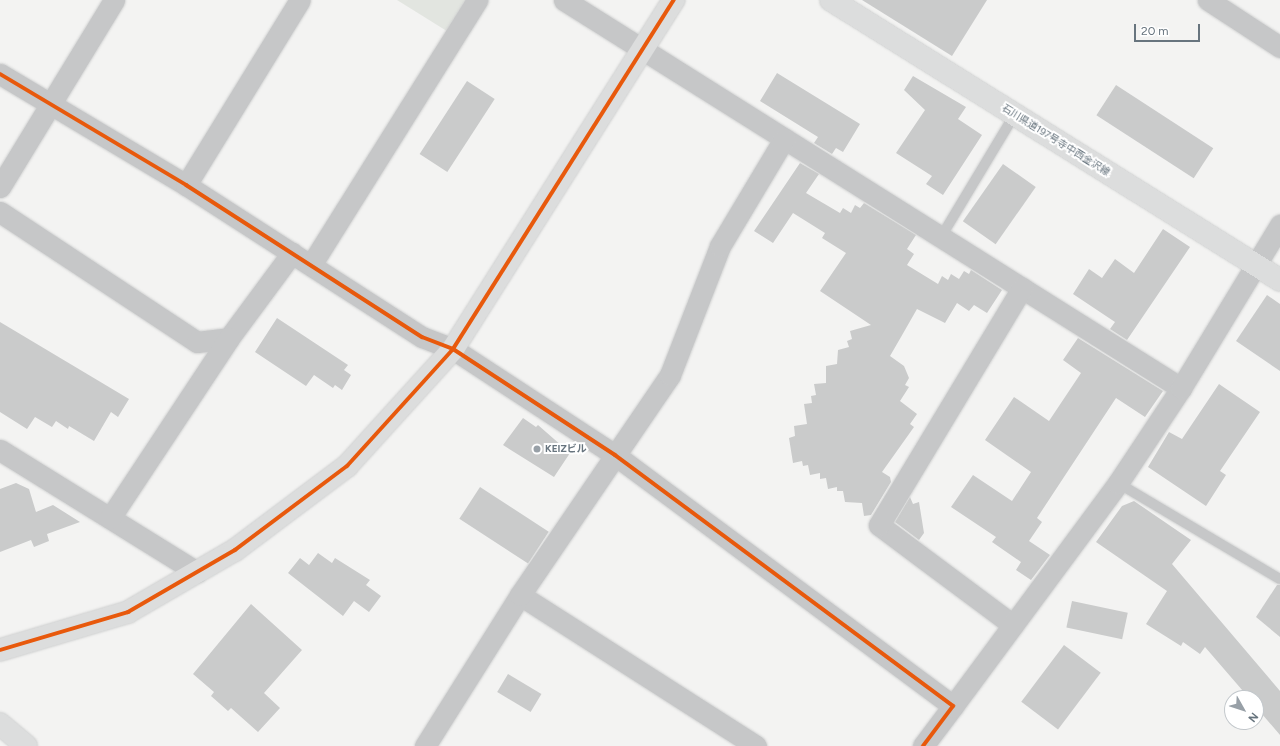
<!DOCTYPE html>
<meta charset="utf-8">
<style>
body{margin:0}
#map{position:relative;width:1280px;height:746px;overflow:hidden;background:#f3f3f2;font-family:Figtree,"Noto Sans JP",sans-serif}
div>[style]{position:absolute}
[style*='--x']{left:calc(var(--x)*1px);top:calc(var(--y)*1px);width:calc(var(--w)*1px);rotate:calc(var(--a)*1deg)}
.green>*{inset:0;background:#e2e5e0}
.building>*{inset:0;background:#cacbcb;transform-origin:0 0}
.roads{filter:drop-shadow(0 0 1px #d0d1d1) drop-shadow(0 0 1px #d0d1d1)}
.lane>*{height:10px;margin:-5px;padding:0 5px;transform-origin:5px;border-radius:5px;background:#c6c7c8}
.street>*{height:21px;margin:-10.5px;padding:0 10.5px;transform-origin:10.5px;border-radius:10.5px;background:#c6c7c8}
.secondary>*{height:22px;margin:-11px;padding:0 11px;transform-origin:11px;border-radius:11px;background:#dcdddd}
.cycleway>*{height:4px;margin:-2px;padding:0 2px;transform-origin:2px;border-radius:2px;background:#e8590c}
.dots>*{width:11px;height:11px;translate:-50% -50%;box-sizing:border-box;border:2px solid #fff;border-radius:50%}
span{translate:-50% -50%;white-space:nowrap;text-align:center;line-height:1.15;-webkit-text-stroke:4px #fff;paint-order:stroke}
.street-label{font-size:10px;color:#67747e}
.poi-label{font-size:10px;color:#67747e;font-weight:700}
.left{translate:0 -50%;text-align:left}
.north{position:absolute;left:1224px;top:690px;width:40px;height:40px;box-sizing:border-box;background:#fff;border:1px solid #c2c7cb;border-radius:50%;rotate:129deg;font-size:11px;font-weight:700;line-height:16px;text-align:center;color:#67747e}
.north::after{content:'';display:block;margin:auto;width:14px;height:18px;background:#98a0a7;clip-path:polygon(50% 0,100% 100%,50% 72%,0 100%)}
.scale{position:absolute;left:1134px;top:24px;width:66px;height:18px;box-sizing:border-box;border:2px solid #67747e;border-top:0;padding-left:5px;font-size:12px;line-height:14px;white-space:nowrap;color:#67747e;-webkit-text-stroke:3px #fff;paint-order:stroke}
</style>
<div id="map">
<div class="green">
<div style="clip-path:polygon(397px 0,480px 0,458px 38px)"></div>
</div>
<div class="building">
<div style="clip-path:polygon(862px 0,987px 0,952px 56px)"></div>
<div style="clip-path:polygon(777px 73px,860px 124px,843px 152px,836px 148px,832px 154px,814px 143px,818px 137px,760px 101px)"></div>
<div style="clip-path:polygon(913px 76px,966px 107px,958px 119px,982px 135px,943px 195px,926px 184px,932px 176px,896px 153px,925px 110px,904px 90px)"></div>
<div style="left:467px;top:81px;width:33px;height:87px;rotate:33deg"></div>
<div style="left:1116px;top:85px;width:116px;height:36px;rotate:33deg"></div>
<div style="clip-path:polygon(800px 163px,819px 174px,806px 193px,840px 213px,843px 208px,851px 213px,855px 205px,860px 208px,864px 203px,916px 235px,907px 249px,914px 254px,907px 265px,938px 284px,942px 276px,948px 280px,951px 274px,959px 279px,964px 271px,969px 274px,971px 270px,1002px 290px,987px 313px,974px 305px,969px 311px,957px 303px,945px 323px,917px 309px,901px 337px,890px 356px,904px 366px,909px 378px,905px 385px,909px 387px,900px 401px,917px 414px,910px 424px,914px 427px,882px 472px,890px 477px,891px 482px,871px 515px,864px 516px,862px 503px,845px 502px,843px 491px,837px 491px,837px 487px,828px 489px,826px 478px,820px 479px,820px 473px,810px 475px,808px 465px,803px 466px,802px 461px,793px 463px,789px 438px,795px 436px,794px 426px,807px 424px,804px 404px,812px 403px,811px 396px,816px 395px,814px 384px,826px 383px,826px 366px,837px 364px,838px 350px,849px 347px,847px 341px,852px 339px,850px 331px,871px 325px,820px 291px,846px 253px,822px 238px,825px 233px,793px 213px,773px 243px,754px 231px)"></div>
<div style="left:1003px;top:164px;width:40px;height:70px;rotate:35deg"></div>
<div style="clip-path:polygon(1163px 229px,1190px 247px,1127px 340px,1110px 329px,1115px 322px,1073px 294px,1089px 269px,1102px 278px,1115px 259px,1134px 273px)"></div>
<div style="clip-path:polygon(1267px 295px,1280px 304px,1280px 371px,1236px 341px)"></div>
<div style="clip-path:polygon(277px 318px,348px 365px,344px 370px,351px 375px,342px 390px,335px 385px,333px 388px,314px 375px,306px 386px,255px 352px)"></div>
<div style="clip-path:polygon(0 322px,129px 399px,118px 417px,111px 412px,94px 441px,69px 426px,68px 429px,56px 421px,52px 427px,35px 417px,27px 429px,0 412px)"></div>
<div style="clip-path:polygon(1078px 338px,1163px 391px,1145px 417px,1116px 398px,1037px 518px,1042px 522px,1029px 541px,1050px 555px,1031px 580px,1016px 570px,1021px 562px,992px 542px,996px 537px,951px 507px,973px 475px,1012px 501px,1031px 472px,985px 440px,1014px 397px,1049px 421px,1081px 373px,1063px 360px)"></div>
<div style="clip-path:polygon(1219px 384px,1260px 412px,1220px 471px,1226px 475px,1206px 506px,1148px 467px,1169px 432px,1182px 439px)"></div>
<div style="clip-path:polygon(523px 418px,536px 427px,538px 425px,570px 453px,554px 477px,503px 445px)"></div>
<div style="clip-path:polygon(16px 483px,29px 489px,36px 512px,53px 505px,80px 522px,47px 534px,49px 541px,34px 547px,31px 540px,0 552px,0 489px)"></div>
<div style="left:480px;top:487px;width:82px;height:38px;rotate:33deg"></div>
<div style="clip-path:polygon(910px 497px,913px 504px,919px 502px,924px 533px,919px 540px,895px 522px)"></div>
<div style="clip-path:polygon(1134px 501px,1191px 540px,1172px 564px,1280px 691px,1280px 735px,1256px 707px,1256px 698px,1249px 698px,1205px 647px,1200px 654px,1183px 642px,1181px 646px,1146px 624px,1167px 591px,1096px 542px,1122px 506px)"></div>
<div style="clip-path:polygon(318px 553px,332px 563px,335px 558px,370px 580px,366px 585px,381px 596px,369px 612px,354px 601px,343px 616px,288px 573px,300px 558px,309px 565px)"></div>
<div style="clip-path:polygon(1277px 585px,1280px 585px,1280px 637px,1256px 617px)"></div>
<div style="left:1072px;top:601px;width:57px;height:27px;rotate:12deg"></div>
<div style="clip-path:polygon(251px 604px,302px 650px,264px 693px,280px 708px,258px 732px,231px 708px,228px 711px,211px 696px,214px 692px,193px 674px)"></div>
<div style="left:1064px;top:645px;width:46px;height:71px;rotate:37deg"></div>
<div style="left:508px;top:674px;width:39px;height:21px;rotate:31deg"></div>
</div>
<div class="roads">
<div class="lane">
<div style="--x:941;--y:237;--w:144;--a:-59"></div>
<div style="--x:1118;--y:483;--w:188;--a:30.7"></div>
</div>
<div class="street">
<div style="--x:564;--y:0;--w:729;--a:32.16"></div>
<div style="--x:1208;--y:0;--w:86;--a:33.1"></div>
<div style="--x:0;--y:74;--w:217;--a:30.8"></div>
<div style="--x:186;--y:185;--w:281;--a:32.8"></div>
<div style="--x:422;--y:337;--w:33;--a:21"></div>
<div style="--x:453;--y:349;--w:194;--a:33.2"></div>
<div style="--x:615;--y:455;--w:421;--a:36.6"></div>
<div style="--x:953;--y:706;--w:50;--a:126.9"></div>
<div style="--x:186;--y:185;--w:217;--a:-58.4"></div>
<div style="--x:0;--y:187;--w:219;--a:-58.6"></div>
<div style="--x:0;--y:212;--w:236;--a:33.4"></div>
<div style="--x:197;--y:342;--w:32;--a:-7"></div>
<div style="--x:229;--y:338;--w:106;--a:-53.5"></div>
<div style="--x:311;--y:265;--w:313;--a:-57.9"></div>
<div style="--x:0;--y:450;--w:232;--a:31.8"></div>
<div style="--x:110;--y:518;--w:216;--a:-56.5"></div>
<div style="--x:520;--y:595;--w:280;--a:32.6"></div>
<div style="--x:1013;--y:625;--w:167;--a:-143.3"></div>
<div style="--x:879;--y:525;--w:277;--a:-58.9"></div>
<div style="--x:953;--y:706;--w:277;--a:-53.5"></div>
<div style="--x:1118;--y:483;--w:114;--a:-56.4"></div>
<div style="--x:1181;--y:388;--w:191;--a:-58.7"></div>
<div style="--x:425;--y:746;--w:178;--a:-57.8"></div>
<div style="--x:520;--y:595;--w:266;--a:-55.7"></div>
<div style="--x:670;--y:375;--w:138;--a:-68.8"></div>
<div style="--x:720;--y:246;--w:125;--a:-59.1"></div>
</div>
<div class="secondary">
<div style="--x:831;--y:0;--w:529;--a:31.95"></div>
<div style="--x:0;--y:650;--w:134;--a:-16.5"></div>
<div style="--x:128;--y:612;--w:124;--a:-30.1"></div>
<div style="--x:235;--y:550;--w:140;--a:-36.9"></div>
<div style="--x:347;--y:466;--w:158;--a:-47.8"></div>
<div style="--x:453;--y:349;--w:413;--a:-57.7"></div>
<div style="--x:0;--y:724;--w:34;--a:40"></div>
</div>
</div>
<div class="cycleway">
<div style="--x:0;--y:74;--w:217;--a:30.8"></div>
<div style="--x:186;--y:185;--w:281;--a:32.8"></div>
<div style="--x:422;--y:337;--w:33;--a:21"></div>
<div style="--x:453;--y:349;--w:194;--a:33.2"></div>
<div style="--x:615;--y:455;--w:421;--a:36.6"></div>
<div style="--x:953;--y:706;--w:50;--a:126.9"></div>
<div style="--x:0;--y:650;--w:134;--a:-16.5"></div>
<div style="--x:128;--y:612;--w:124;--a:-30.1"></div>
<div style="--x:235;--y:550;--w:140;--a:-36.9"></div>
<div style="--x:347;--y:466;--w:158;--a:-47.8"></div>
<div style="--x:453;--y:349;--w:413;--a:-57.7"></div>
</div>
<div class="dots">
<div style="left:537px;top:449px;background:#98a0a7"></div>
</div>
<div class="street-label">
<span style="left:1056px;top:140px;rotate:32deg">石川県道197号寺中西金沢線</span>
</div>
<div class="poi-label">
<span class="left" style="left:545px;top:449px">KEIZビル</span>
</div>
<div class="north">N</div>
<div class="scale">20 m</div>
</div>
